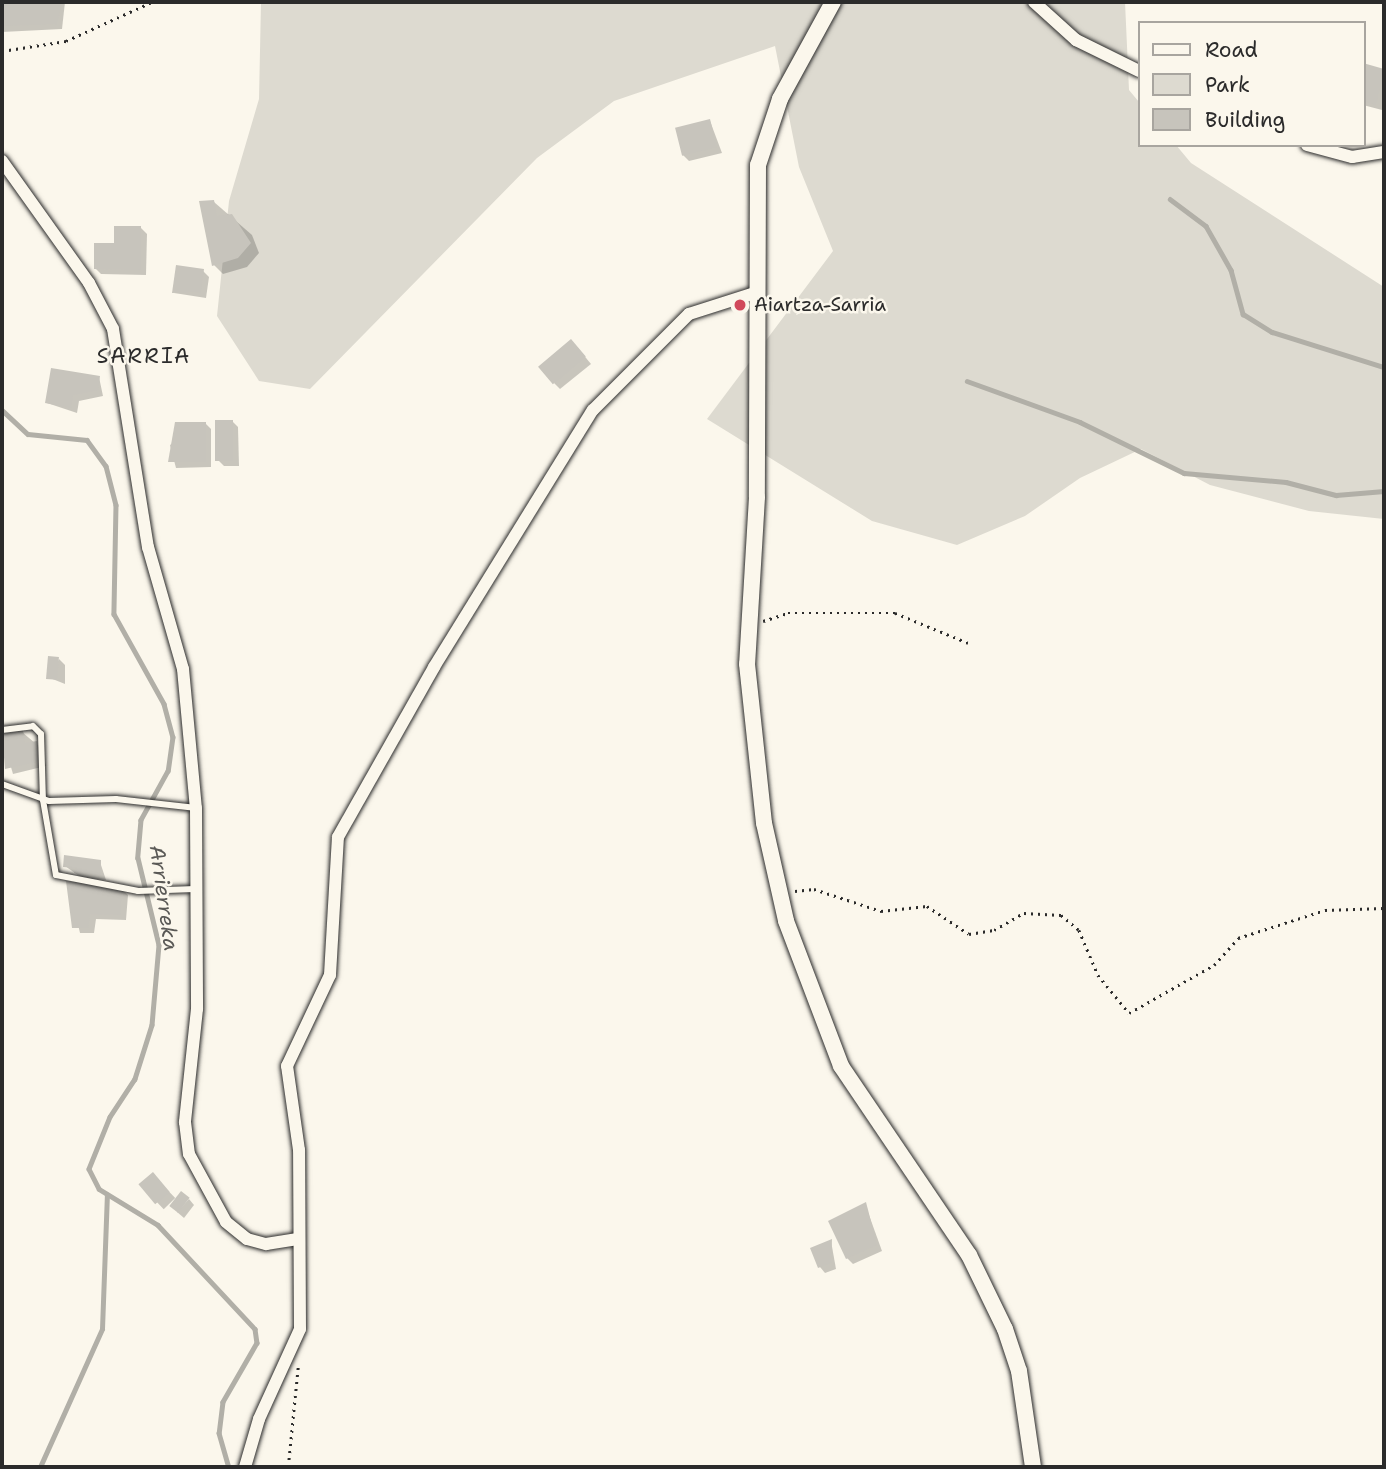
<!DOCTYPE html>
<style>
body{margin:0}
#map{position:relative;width:1386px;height:1469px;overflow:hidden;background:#fbf7ec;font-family:"Shantell Sans",sans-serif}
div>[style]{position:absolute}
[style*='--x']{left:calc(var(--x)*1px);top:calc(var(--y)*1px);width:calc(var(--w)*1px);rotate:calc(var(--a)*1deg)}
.green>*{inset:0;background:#dddad0}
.shadow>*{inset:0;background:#0003;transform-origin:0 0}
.stream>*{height:4.5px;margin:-2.25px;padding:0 2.25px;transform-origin:2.25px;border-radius:2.25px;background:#b1afa7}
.building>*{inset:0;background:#c7c4bc;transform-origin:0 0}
.path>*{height:2.5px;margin-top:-1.25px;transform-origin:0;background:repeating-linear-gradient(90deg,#2b2b2b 0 2px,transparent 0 7px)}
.roads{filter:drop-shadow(0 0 2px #2b2b2b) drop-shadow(0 0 2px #2b2b2b)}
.service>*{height:6px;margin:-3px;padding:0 3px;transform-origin:3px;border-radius:3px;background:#fbf7ec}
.minor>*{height:12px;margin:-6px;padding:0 6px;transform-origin:6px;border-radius:6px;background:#fbf7ec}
.tertiary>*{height:16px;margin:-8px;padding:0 8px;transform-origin:8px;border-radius:8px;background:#fbf7ec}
.dots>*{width:19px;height:19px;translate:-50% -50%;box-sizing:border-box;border:4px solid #fbf7ec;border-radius:50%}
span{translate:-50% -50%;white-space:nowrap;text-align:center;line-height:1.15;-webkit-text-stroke:5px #fbf7ec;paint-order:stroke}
.poi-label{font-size:19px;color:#2b2b2b}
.left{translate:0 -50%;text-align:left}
.neighbourhood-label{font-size:21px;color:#2b2b2b;letter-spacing:2px}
.water-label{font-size:21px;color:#5a5956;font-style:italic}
.frame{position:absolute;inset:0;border:4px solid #2b2b2b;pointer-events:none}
.legend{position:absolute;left:1138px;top:21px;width:228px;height:126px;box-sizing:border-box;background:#fbf7ec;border:2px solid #a8a59f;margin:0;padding:9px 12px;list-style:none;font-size:21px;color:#2b2b2b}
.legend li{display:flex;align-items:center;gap:14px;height:35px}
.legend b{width:35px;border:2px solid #a8a59f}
</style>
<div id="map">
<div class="green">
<div style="clip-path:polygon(261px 2px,1125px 2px,1129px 90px,1139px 102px,1139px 145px,1176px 145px,1191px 163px,1384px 287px,1384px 519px,1309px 511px,1210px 485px,1141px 449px,1080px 478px,1025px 516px,957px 545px,872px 521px,707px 419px,833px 251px,799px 167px,775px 46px,614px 101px,537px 158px,310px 389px,259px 381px,217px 316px,229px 201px,259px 99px)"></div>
</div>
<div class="shadow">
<div style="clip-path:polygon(2px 2px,65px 2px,62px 29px,2px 32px)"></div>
<div style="clip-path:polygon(1363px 65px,1384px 70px,1382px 110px,1363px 105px)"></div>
<div style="clip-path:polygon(710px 121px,722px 153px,689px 161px,683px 155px)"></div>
<div style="clip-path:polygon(214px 202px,252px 235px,259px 253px,247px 267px,223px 274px,214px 265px)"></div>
<div style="clip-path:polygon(141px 228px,147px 234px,146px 275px,101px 274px,95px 268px)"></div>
<div style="clip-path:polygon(203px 271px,209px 277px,206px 298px,174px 293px)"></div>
<div style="clip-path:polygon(577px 347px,591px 364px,560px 389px,554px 383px)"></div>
<div style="clip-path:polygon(99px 377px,103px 396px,79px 401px,77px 413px,47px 403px)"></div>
<div style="clip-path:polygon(232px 421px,238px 427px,239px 466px,224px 466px,218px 460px)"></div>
<div style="clip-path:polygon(205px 423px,211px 429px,211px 467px,176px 468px,170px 445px)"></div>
<div style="clip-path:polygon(59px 659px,65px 665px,65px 684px,50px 678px)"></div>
<div style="clip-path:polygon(22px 732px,42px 749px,46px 766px,13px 774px,2px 736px)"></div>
<div style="clip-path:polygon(100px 862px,106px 880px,82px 878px,65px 866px)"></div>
<div style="clip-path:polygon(68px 883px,122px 889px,128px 895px,126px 920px,96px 919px,94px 933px,80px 933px)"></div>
<div style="left:153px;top:1175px;width:32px;height:16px;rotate:46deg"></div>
<div style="clip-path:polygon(189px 1199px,194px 1205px,184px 1218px,177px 1212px)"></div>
<div style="clip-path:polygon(865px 1204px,882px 1251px,853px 1264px,847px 1258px)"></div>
<div style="clip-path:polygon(831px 1241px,836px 1269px,825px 1273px,820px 1267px)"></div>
</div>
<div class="stream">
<div style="--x:1170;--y:199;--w:45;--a:36.9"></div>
<div style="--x:1206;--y:226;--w:51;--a:60.4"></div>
<div style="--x:1231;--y:270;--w:46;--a:74.7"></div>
<div style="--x:1243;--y:314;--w:34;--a:32"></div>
<div style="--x:1272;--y:332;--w:117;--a:17.4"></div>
<div style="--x:967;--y:381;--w:120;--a:19.9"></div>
<div style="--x:1080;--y:422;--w:116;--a:26.1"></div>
<div style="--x:1184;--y:473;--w:102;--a:5"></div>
<div style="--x:1286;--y:482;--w:52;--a:14.6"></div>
<div style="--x:1336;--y:495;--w:48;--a:-4.8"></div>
<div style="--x:2;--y:410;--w:35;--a:43"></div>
<div style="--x:28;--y:434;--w:59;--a:5.8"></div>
<div style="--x:87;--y:440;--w:32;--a:54"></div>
<div style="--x:106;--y:466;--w:40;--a:75.6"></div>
<div style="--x:116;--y:505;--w:109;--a:91.1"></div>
<div style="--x:114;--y:614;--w:103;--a:60.9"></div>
<div style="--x:164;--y:704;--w:34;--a:75"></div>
<div style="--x:173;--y:737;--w:34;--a:98"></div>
<div style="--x:168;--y:771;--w:56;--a:118.9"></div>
<div style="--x:141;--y:820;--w:38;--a:95"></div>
<div style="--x:138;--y:858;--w:89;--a:76.4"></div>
<div style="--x:159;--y:945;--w:80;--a:95"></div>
<div style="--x:152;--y:1025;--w:57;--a:107.5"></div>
<div style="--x:135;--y:1079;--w:45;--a:123.3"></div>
<div style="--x:110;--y:1117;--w:56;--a:112"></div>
<div style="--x:89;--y:1169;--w:22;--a:63"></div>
<div style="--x:99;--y:1189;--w:69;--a:31.4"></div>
<div style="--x:158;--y:1225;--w:142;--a:47"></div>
<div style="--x:255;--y:1329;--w:14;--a:82"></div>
<div style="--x:257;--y:1343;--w:68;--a:120"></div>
<div style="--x:223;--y:1402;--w:31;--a:97"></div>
<div style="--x:219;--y:1433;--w:35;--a:74"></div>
<div style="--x:40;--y:1467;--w:151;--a:-65.8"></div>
<div style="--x:102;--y:1329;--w:134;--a:-87.9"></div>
</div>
<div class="building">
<div style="clip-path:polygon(2px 2px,61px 2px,61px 7px,57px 24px,2px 26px)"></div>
<div style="clip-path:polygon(1363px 63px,1384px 69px,1376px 105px,1363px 101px)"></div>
<div style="left:710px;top:119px;width:29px;height:36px;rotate:76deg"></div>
<div style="clip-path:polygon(214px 200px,217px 216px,232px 214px,251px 243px,238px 258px,212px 266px,199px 201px)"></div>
<div style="clip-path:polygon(114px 226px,141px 226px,141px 270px,94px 269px,94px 243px,114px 243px)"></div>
<div style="clip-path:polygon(176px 265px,204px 269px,201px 292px,172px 293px)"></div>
<div style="left:571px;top:339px;width:23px;height:43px;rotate:50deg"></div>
<div style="clip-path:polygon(51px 368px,100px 376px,98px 390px,73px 395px,71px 408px,45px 403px)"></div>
<div style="left:215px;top:420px;width:18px;height:41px"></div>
<div style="clip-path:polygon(175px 422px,206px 422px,206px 462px,168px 462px)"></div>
<div style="left:48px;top:656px;width:11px;height:23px;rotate:5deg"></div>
<div style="clip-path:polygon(23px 730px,25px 743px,37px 741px,41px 761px,5px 769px,2px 734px)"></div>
<div style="clip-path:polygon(64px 855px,101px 860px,101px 875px,74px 873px,75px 868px,63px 867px)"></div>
<div style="clip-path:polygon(66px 881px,122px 887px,120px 915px,90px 914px,88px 928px,72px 928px)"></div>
<div style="left:153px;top:1172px;width:26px;height:19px;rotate:50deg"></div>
<div style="left:181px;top:1191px;width:11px;height:19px;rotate:38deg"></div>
<div style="clip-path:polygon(866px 1202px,877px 1245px,846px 1259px,828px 1221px)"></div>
<div style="clip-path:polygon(832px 1239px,831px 1263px,818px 1268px,810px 1248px)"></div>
</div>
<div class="path">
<div style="--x:2;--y:51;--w:65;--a:-8.9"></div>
<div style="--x:66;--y:41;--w:94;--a:-24.4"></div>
<div style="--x:763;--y:621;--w:26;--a:-18"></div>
<div style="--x:788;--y:613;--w:107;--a:0"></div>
<div style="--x:895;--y:613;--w:79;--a:22.3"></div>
<div style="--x:795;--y:891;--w:19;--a:-6"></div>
<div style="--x:814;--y:889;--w:71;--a:18.2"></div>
<div style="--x:881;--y:911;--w:46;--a:-6.2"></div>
<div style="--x:927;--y:906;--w:50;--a:33.7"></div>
<div style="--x:969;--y:934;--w:25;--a:-9"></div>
<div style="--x:994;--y:930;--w:34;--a:-30"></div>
<div style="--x:1024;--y:913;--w:37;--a:3"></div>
<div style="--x:1061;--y:915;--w:23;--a:40"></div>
<div style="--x:1079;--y:930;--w:49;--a:67.1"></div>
<div style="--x:1098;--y:975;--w:49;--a:50.8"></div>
<div style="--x:1129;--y:1013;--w:98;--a:-29.5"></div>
<div style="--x:1214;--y:965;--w:36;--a:-48"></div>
<div style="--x:1238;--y:938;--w:91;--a:-17.8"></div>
<div style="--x:1325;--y:910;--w:59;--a:-1.9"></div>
<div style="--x:288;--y:1467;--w:101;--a:-84.3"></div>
</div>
<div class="roads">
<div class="service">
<div style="--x:2;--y:730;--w:31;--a:-7"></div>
<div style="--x:33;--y:726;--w:11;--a:45"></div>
<div style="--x:41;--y:734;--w:66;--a:88.3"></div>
<div style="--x:43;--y:800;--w:76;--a:80.2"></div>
<div style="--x:56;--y:875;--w:84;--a:11"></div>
<div style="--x:138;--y:891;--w:57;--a:-2"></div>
<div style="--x:2;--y:784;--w:50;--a:19.9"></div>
<div style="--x:49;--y:801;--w:67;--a:-1.7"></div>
<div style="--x:116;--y:799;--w:81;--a:6.4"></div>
</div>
<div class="minor">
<div style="--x:1034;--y:2;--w:57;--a:42.1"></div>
<div style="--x:1076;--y:40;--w:70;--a:26.2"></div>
<div style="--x:1307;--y:145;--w:47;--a:14.9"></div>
<div style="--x:1352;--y:157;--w:32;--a:-9"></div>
<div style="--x:2;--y:161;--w:150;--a:54.5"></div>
<div style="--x:89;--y:283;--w:52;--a:62.4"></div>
<div style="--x:113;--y:329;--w:221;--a:80.9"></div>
<div style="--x:148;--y:547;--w:127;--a:74"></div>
<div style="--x:183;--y:669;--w:140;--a:84.7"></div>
<div style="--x:196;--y:808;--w:201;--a:89.7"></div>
<div style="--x:197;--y:1009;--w:114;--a:96.1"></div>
<div style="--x:185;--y:1122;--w:32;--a:83"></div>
<div style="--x:189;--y:1154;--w:77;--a:61.4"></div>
<div style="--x:226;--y:1222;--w:27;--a:39"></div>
<div style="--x:247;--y:1239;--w:20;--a:15"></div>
<div style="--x:266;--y:1244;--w:32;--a:-9"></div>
<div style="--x:245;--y:1467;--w:50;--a:-73.7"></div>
<div style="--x:259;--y:1419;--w:99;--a:-65.5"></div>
<div style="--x:300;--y:1329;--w:179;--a:-90.3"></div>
<div style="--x:299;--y:1150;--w:85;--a:-98.1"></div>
<div style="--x:287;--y:1066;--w:101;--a:-64.7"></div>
<div style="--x:330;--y:975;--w:138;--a:-86.7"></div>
<div style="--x:338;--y:837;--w:195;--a:-60.5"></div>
<div style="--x:434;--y:667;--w:302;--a:-58.3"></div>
<div style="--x:593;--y:410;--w:136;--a:-45"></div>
<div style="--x:689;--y:314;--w:69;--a:-17.7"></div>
</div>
<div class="tertiary">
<div style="--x:833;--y:2;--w:111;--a:118.7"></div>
<div style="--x:780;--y:99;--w:70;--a:108.4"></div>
<div style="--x:758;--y:165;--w:332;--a:90.2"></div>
<div style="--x:757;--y:497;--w:167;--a:93.4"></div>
<div style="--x:747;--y:664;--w:160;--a:83.9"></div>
<div style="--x:764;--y:823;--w:100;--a:77.3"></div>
<div style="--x:786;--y:921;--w:155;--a:69.2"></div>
<div style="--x:841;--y:1066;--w:228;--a:55.9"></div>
<div style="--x:969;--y:1255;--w:82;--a:64.1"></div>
<div style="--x:1005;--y:1329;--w:44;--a:71.6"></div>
<div style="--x:1019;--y:1371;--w:97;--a:81.7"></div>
</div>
</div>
<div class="dots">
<div style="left:740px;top:305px;background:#d1495b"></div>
</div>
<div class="poi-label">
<span class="left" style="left:754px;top:305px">Aiartza-Sarria</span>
</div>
<div class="neighbourhood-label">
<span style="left:144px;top:356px">SARRIA</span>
</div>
<div class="water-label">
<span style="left:164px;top:898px;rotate:82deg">Arrierreka</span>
</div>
<div class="frame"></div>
<ul class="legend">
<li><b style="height:9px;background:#fbf7ec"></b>Road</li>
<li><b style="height:19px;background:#dddad0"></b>Park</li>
<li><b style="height:19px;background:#c7c4bc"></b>Building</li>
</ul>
</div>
